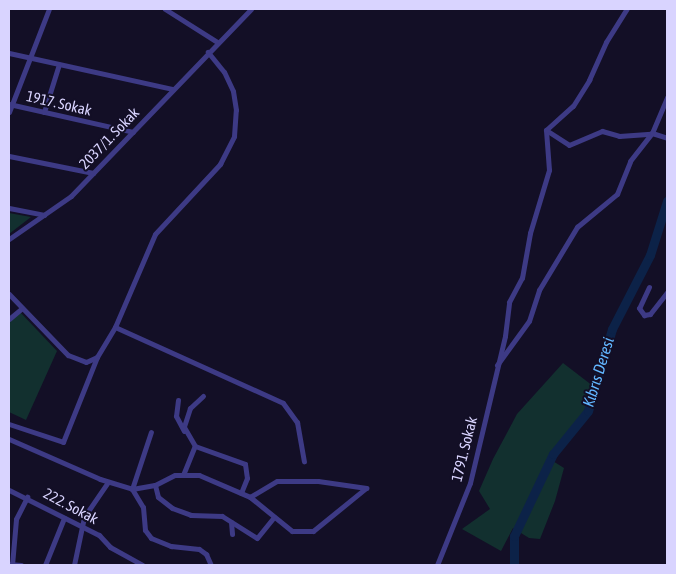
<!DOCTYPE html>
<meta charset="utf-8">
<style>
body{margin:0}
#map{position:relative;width:676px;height:574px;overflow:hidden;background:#130f26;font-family:"Asap Condensed",sans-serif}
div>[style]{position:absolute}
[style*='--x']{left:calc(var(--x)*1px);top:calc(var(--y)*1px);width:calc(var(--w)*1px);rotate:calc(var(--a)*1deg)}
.green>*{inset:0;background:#12302f}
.river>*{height:9px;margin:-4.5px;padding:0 4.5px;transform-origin:4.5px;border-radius:4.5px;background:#0c2248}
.minor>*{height:5px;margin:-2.5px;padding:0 2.5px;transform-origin:2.5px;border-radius:2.5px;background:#3d3a85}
span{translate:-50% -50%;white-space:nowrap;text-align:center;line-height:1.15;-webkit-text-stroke:4px #130f26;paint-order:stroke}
.street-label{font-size:15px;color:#d9d4ff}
.water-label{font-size:16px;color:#62b6ff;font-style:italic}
.frame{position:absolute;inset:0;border:10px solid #d9d4ff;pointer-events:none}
</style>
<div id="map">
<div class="green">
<div style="clip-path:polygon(9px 213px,31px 217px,9px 234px)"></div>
<div style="clip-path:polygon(20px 312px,57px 351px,26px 420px,9px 412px,9px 322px)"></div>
<div style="clip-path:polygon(563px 363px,593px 386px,590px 403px,548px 458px,564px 468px,555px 501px,540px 539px,529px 538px,513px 528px,501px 551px,462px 529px,490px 509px,479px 491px,493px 459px,517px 414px)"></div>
</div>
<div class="river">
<div style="--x:514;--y:565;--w:29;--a:-90"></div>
<div style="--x:514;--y:536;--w:91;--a:-64.6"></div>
<div style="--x:553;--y:454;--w:55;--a:-50.9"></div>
<div style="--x:588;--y:411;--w:85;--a:-73.7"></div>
<div style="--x:612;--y:329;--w:83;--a:-62.8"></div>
<div style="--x:650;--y:255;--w:57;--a:-72.5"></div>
</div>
<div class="minor">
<div style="--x:165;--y:9;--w:62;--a:32.4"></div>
<div style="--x:9;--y:53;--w:168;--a:12.4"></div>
<div style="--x:9;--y:104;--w:127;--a:12.7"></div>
<div style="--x:9;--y:112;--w:110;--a:-68.8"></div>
<div style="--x:44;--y:112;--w:50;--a:-72.6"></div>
<div style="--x:546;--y:130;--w:27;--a:33"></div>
<div style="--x:569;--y:145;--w:36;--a:-23"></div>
<div style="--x:602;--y:131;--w:18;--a:16"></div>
<div style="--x:619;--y:136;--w:32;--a:-4"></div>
<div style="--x:652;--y:133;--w:39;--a:-67"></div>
<div style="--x:9;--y:156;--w:86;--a:11.4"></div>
<div style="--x:9;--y:208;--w:36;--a:11"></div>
<div style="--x:9;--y:239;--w:75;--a:-34.7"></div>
<div style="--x:71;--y:196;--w:260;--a:-46.1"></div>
<div style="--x:649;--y:287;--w:23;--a:115"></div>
<div style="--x:639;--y:308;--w:9;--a:54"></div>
<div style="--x:644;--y:315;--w:6;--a:-9"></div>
<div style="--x:650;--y:314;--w:28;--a:-52"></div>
<div style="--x:9;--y:294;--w:85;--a:46"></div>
<div style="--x:68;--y:355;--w:19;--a:21"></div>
<div style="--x:86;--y:362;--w:12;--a:-24"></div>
<div style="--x:97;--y:357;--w:35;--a:-59"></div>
<div style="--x:115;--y:327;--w:101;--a:-66.7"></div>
<div style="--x:155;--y:234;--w:96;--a:-47.1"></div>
<div style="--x:220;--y:164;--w:31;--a:-63"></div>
<div style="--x:234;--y:136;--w:26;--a:-86"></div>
<div style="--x:236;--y:110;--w:19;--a:-99"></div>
<div style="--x:233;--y:91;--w:21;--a:-115"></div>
<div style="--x:224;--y:72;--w:26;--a:-129"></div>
<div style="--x:9;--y:319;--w:17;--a:-40"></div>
<div style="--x:115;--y:327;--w:184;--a:24.3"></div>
<div style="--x:283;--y:403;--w:24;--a:54"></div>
<div style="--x:297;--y:422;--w:40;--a:80"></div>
<div style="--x:497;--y:365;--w:54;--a:-54"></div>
<div style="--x:529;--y:321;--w:33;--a:-72"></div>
<div style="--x:539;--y:290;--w:74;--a:-58.9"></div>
<div style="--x:577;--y:227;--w:52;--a:-39.5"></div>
<div style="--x:617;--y:194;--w:35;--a:-68"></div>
<div style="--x:630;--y:161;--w:36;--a:-52"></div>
<div style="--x:652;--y:133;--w:16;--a:18"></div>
<div style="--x:203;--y:396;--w:18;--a:137"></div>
<div style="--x:190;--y:408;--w:20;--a:108"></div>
<div style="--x:184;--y:427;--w:22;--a:60"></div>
<div style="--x:195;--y:446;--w:53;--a:19.8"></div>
<div style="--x:245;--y:464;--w:14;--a:82"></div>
<div style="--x:247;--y:478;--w:16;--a:112"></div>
<div style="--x:178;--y:400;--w:16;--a:97"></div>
<div style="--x:176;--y:416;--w:17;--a:62"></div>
<div style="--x:9;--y:424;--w:57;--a:18.4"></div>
<div style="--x:63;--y:442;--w:92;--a:-68.2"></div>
<div style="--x:9;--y:439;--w:99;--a:23.7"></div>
<div style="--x:100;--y:479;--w:34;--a:17"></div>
<div style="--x:132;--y:489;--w:23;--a:-10"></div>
<div style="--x:155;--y:485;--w:22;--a:-27"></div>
<div style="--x:175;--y:475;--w:24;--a:0"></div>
<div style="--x:199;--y:475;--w:56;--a:23.3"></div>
<div style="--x:250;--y:497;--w:54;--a:39"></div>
<div style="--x:292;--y:531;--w:21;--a:0"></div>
<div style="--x:313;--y:531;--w:68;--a:-39.1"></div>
<div style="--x:183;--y:475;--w:31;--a:-68"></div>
<div style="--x:155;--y:485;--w:12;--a:76"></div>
<div style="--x:158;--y:497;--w:18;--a:38"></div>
<div style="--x:172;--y:508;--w:20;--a:20"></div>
<div style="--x:191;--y:515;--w:31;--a:2"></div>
<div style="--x:222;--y:516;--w:41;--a:32.2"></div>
<div style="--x:257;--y:538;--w:27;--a:-51"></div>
<div style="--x:132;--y:489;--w:21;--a:59"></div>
<div style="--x:143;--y:507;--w:23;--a:85"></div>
<div style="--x:145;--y:530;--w:10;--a:53"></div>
<div style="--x:151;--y:538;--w:22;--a:22"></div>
<div style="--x:171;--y:546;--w:28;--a:6"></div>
<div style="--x:199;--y:549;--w:9;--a:36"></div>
<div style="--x:206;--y:554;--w:12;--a:66"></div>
<div style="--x:132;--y:489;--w:60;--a:-71.6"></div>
<div style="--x:9;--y:490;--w:101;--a:26.6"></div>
<div style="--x:99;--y:535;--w:16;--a:47"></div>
<div style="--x:110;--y:547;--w:37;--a:29"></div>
<div style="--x:250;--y:497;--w:31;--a:-31"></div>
<div style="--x:277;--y:481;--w:41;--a:0"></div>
<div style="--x:318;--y:481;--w:49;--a:8.3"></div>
<div style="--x:231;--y:522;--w:12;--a:85"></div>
<div style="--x:9;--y:564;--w:12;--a:5"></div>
<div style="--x:12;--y:565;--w:46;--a:-85"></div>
<div style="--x:16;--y:519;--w:25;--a:-63"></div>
<div style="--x:45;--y:565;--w:51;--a:-68"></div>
<div style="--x:74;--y:565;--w:49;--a:-78.2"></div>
<div style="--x:84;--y:517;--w:42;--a:-55.6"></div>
<div style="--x:437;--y:565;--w:88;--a:-68.1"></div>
<div style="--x:470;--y:483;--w:151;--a:-76.6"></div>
<div style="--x:505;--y:336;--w:34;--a:-83"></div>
<div style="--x:509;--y:302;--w:27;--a:-62"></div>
<div style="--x:522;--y:278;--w:46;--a:-79.9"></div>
<div style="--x:530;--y:233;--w:66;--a:-73.2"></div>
<div style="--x:549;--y:170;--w:40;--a:-94.3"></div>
<div style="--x:546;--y:130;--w:36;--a:-42"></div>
<div style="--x:573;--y:106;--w:31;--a:-58"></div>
<div style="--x:589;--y:80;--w:42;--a:-65.9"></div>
<div style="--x:606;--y:42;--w:39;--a:-58"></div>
</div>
<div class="street-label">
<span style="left:59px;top:103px;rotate:13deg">1917. Sokak</span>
<span style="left:109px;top:138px;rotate:-46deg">2037/1. Sokak</span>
<span style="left:464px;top:449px;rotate:-76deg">1791. Sokak</span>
<span style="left:71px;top:506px;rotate:28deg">222. Sokak</span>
</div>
<div class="water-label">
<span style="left:598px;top:372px;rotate:-73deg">Kıbrıs Deresi</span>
</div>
<div class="frame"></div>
</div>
